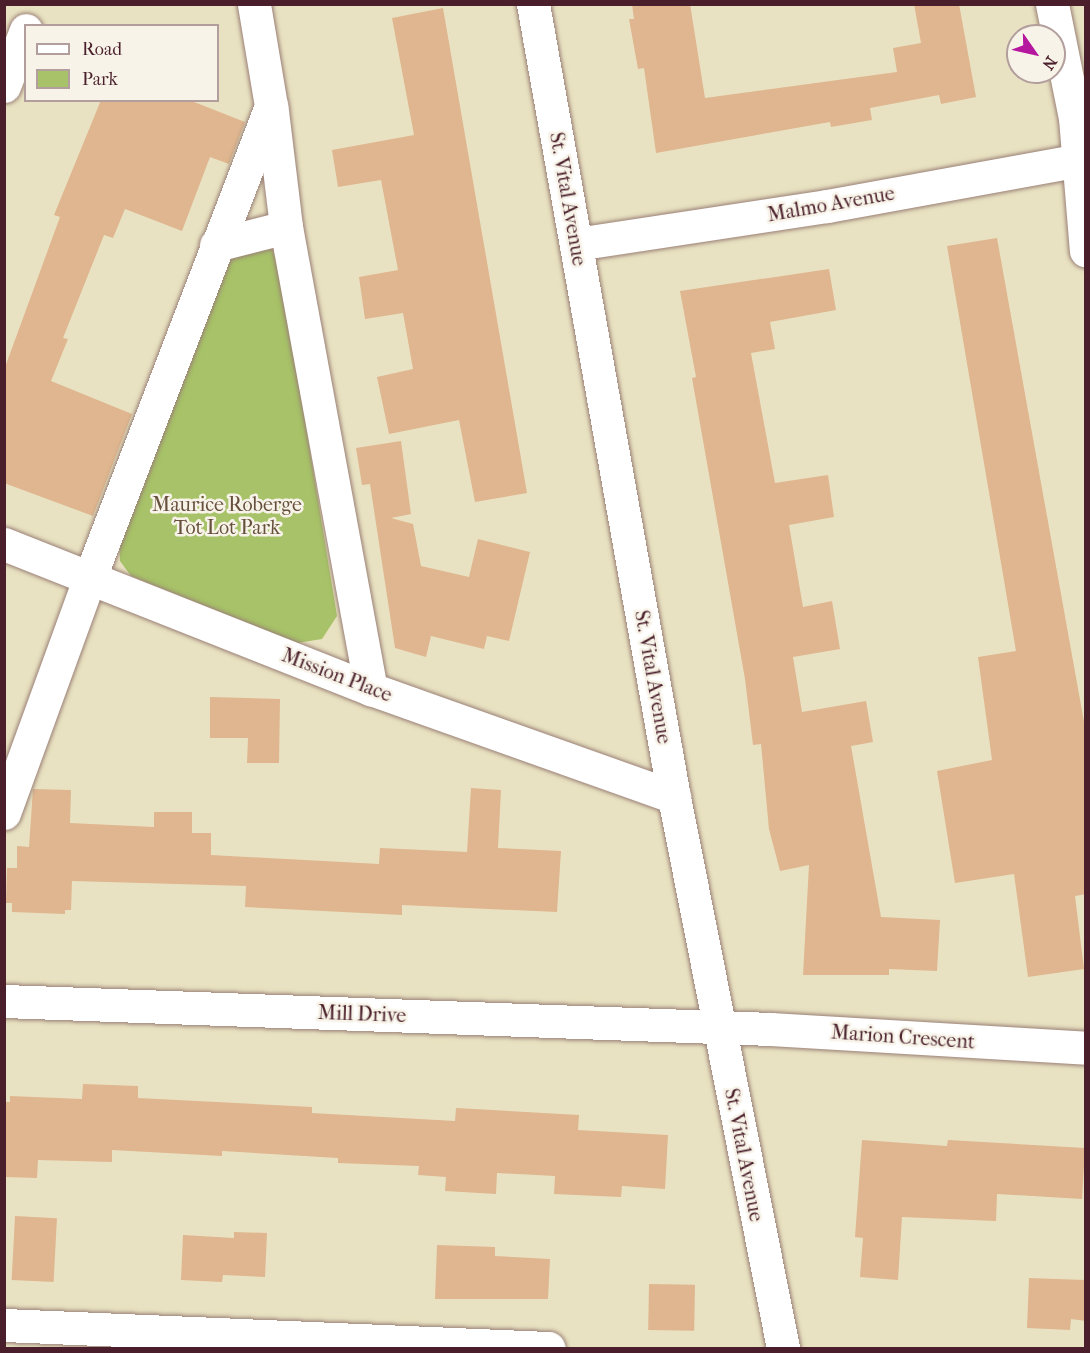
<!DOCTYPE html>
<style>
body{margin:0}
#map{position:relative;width:1090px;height:1353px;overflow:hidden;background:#e9e2c2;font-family:"IM FELL French Canon",serif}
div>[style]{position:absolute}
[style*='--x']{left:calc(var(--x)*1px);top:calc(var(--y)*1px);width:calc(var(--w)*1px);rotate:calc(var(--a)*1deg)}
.green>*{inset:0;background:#a7c268}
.building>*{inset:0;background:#dfb68f;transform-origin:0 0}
.roads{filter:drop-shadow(0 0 2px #9a8076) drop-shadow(0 0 2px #9a8076)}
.minor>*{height:33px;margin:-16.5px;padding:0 16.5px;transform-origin:16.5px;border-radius:16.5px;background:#fff}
span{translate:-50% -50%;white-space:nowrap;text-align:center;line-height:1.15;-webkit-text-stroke:5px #f7f3e8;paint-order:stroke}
.street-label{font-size:20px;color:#4a1f2b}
.park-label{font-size:20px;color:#66503d}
.frame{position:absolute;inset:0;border:6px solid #4a1f2b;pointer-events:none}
.legend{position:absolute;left:24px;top:24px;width:195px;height:78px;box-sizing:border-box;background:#f7f3e8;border:2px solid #b29e9c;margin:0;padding:8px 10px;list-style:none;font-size:18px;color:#4a1f2b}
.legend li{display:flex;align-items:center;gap:12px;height:30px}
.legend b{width:30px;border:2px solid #b29e9c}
.north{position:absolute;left:1006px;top:24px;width:60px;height:60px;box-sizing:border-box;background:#f7f3e8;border:2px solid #b29e9c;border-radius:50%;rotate:124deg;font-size:16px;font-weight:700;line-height:24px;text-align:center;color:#4a1f2b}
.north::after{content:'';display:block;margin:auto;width:21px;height:27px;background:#b5179e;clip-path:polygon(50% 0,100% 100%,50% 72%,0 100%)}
</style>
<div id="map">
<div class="green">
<div style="clip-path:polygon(252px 246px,272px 249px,280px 267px,337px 616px,322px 639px,297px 643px,131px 576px,120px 561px,119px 539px,219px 284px,231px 259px)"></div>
</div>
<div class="building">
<div style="clip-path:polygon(632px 4px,690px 4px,705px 98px,897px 72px,893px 48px,921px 43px,914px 4px,959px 4px,976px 97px,941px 104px,939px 95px,870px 108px,872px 120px,831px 127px,830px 122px,656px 153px,644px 68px,638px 69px,629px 19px,634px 19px)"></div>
<div style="clip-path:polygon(443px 8px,527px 493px,475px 502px,459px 420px,389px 434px,377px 377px,413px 369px,403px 313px,365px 319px,359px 277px,398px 270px,381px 180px,338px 187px,332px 150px,414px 135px,392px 18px)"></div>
<div style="clip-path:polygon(101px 100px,189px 100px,245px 122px,229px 164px,210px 157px,182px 231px,125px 209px,113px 238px,104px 235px,63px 338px,68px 339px,51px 381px,132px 414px,93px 516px,4px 483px,4px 370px,60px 217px,54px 215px)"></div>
<div style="clip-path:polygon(997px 238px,1086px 733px,1086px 894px,1075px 896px,1084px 969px,1028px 977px,1014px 874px,955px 883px,937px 771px,992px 760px,978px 657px,1016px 651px,947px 246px)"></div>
<div style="clip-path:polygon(829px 269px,836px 310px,770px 322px,775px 349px,751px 353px,775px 483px,828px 475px,834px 517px,789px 525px,803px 607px,832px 601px,840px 649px,793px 657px,802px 712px,866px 701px,873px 742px,851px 746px,881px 917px,940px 920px,937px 971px,889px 969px,889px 975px,803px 975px,809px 865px,780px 871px,769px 829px,761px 744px,753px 745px,745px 679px,692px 378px,696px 377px,680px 291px)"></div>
<div style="clip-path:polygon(401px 441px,411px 514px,391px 518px,413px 524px,421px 566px,469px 577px,478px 539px,530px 552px,509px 641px,487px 636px,484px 649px,431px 636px,426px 657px,395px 648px,370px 484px,362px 485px,356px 448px)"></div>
<div style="clip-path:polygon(210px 697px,280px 699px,279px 763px,247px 763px,248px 738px,210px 738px)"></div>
<div style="clip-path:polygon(471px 788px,501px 790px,498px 848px,561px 851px,557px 912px,402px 905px,402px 915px,245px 907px,246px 886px,72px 881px,71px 910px,65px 910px,65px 914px,12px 912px,12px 903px,6px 903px,7px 868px,17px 868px,17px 846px,29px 847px,33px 789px,71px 790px,70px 823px,154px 827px,154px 812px,192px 812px,192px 833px,211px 833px,211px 855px,379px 864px,380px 848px,467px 852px)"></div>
<div style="clip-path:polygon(83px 1084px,138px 1086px,138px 1098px,312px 1107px,312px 1113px,455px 1121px,456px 1108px,579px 1115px,578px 1130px,668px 1135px,665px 1189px,622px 1186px,621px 1197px,554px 1194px,555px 1176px,497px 1173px,496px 1194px,445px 1191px,446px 1177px,418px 1175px,419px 1166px,338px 1163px,338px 1158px,222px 1151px,222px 1156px,112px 1150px,112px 1162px,38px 1160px,37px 1178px,4px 1177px,4px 1102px,10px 1102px,10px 1096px,82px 1099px)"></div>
<div style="clip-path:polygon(862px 1140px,947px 1146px,948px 1140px,1085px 1148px,1082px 1199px,997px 1194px,996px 1221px,902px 1217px,898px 1280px,860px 1277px,863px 1238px,855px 1237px)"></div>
<div style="left:15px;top:1216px;width:42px;height:64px;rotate:3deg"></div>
<div style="clip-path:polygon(234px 1232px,267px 1233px,265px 1277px,223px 1275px,222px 1282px,181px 1280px,183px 1235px,234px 1238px)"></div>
<div style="clip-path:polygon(437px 1245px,495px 1247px,495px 1256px,550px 1259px,548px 1299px,435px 1299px)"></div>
<div style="clip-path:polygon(1029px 1278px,1086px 1280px,1086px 1321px,1071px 1319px,1070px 1330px,1027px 1328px)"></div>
<div style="left:649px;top:1284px;width:46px;height:46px;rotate:1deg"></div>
</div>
<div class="roads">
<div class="minor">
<div style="--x:533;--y:4;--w:805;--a:79.92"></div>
<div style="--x:674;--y:797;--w:562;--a:78.81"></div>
<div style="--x:1052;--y:4;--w:116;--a:78.6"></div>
<div style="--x:1075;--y:118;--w:133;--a:85.3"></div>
<div style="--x:4;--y:86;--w:60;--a:-68.6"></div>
<div style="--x:272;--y:111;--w:117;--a:83.1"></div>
<div style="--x:286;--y:227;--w:470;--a:79.6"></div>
<div style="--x:576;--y:244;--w:254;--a:-8.6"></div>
<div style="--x:827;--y:206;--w:263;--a:-10.3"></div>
<div style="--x:216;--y:245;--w:72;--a:-14.4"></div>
<div style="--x:4;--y:544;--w:395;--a:21.6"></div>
<div style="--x:371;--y:689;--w:322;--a:19.6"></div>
<div style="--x:4;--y:813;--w:251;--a:-70"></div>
<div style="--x:90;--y:577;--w:505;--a:-68.98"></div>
<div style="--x:271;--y:106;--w:103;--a:-99.5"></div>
<div style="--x:4;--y:1001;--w:767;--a:2.09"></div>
<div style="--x:770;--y:1029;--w:317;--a:3.4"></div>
<div style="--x:4;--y:1325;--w:545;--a:2.42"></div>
</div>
</div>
<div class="street-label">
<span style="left:568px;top:199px;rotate:80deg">St. Vital Avenue</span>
<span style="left:831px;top:204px;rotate:-10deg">Malmo Avenue</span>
<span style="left:337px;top:675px;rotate:21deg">Mission Place</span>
<span style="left:653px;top:677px;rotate:80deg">St. Vital Avenue</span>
<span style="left:362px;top:1014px;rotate:2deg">Mill Drive</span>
<span style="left:903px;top:1037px;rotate:4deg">Marion Crescent</span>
<span style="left:744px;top:1155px;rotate:79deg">St. Vital Avenue</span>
</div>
<div class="park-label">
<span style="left:227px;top:516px">Maurice Roberge<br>Tot Lot Park</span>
</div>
<div class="frame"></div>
<ul class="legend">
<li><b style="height:8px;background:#fff"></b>Road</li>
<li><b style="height:16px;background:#a7c268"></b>Park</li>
</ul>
<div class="north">N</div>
</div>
